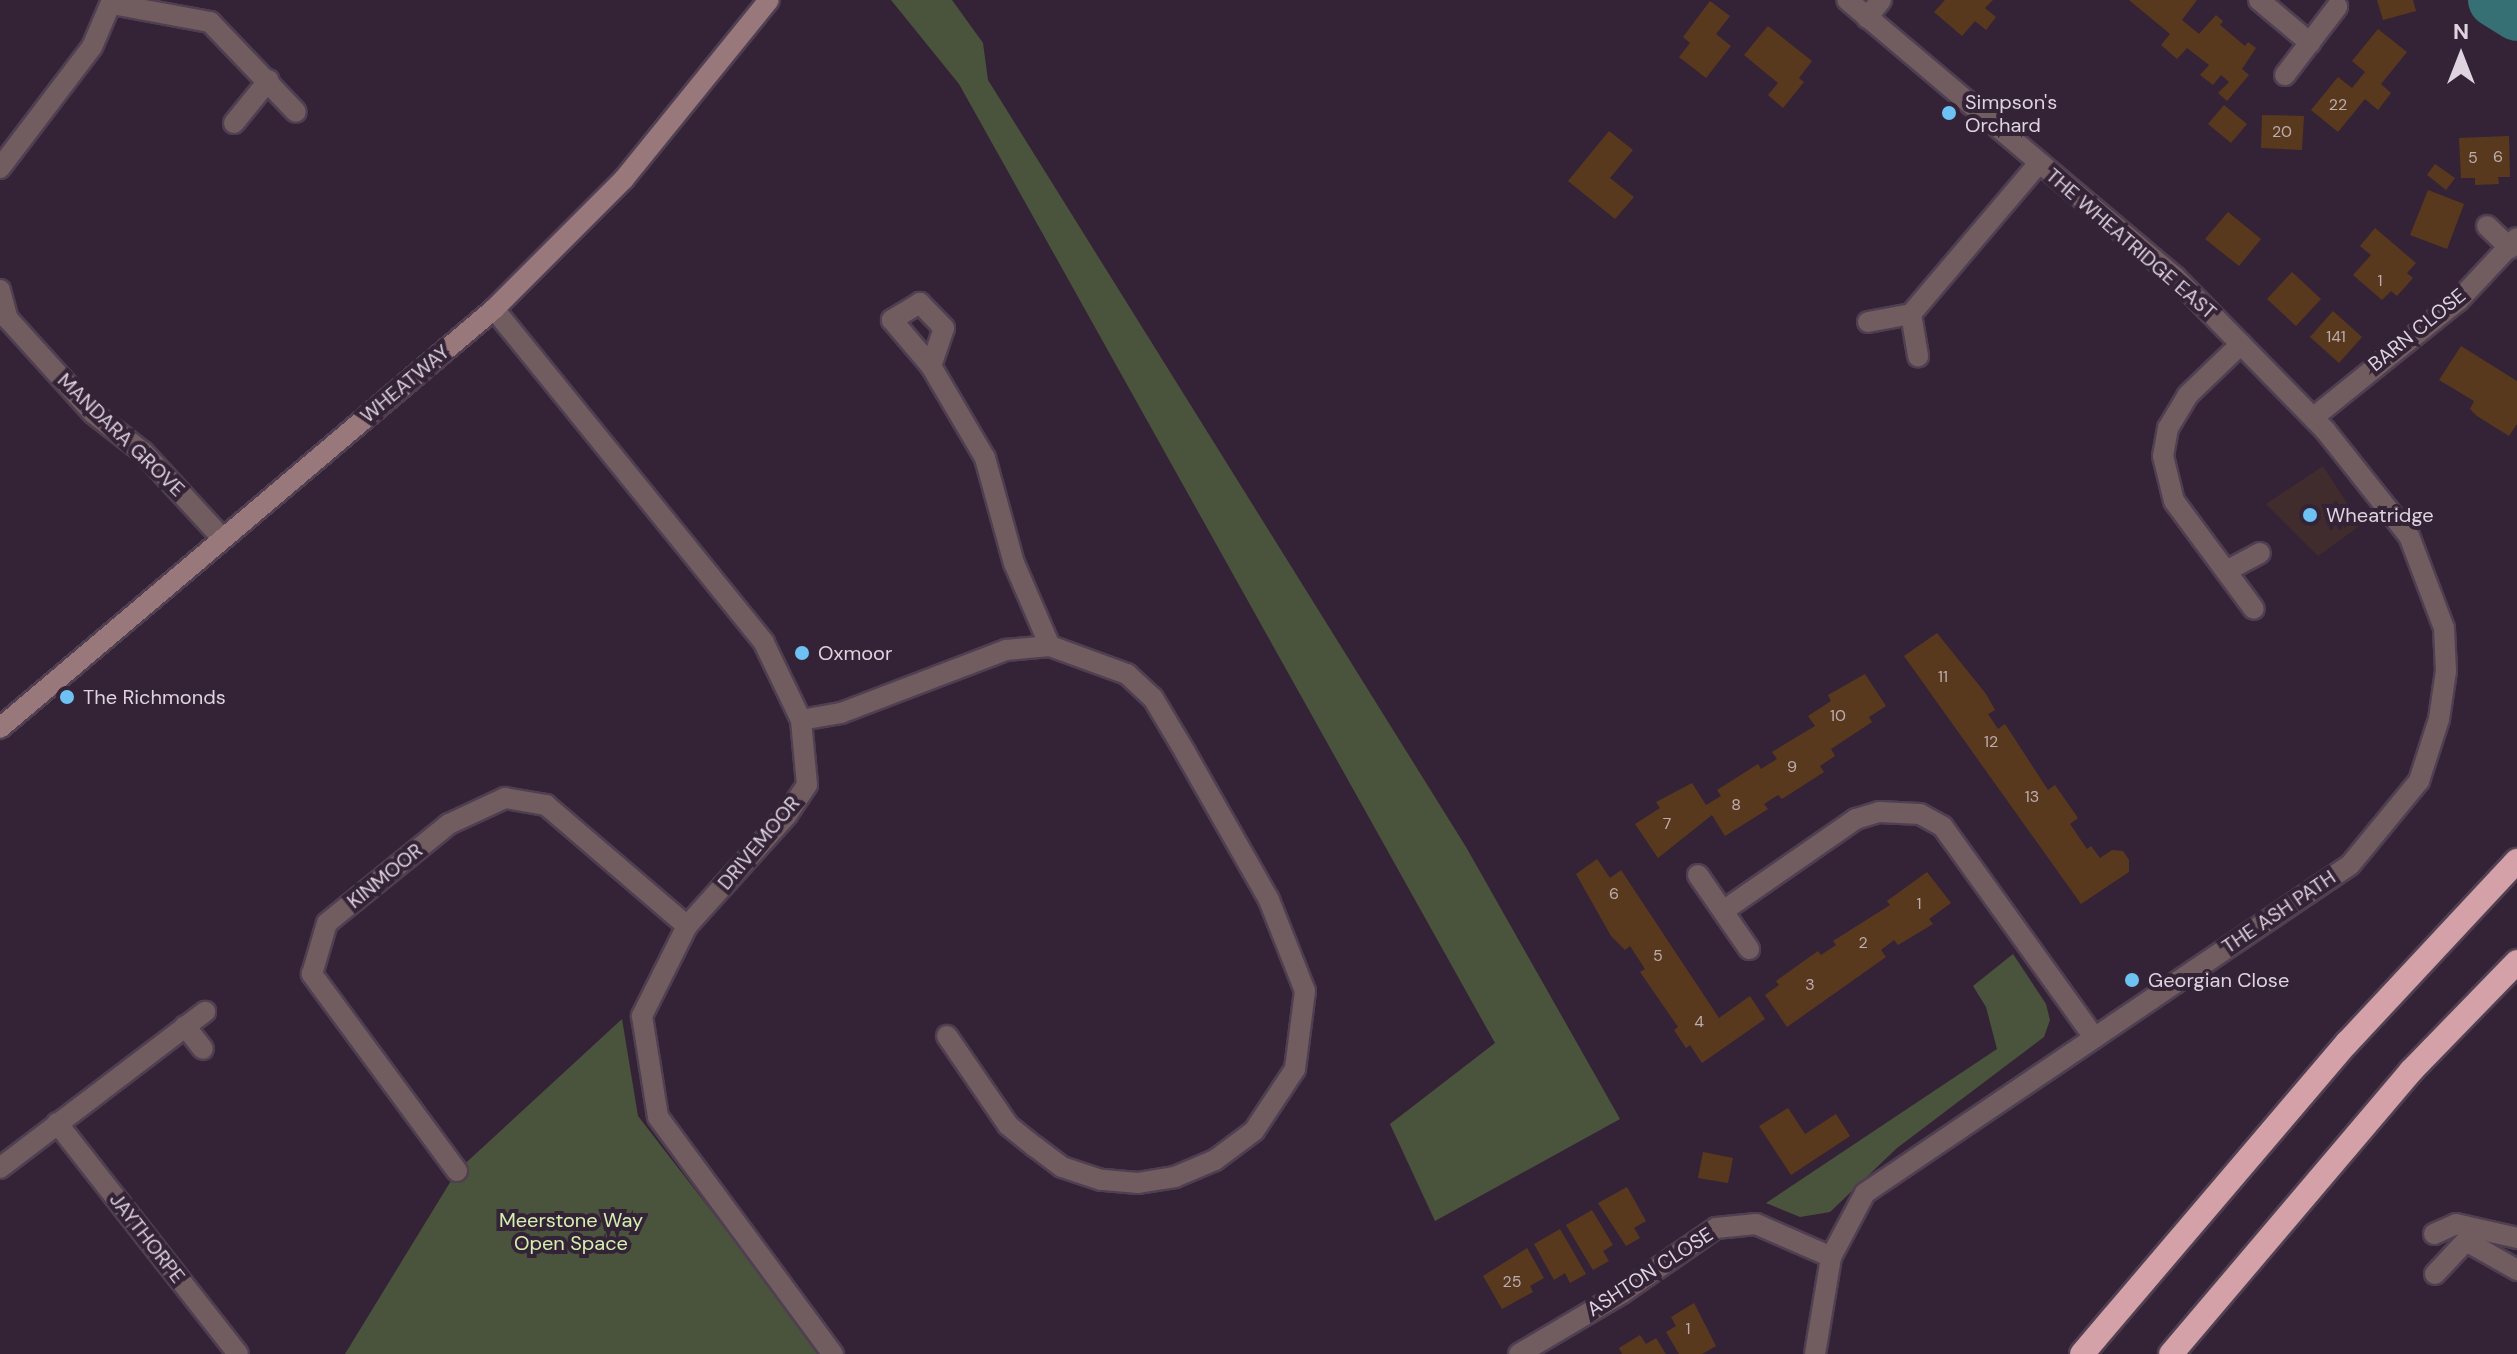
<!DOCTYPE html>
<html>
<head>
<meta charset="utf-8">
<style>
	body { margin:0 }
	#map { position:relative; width:2517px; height:1354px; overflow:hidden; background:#342336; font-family:"DM Sans",sans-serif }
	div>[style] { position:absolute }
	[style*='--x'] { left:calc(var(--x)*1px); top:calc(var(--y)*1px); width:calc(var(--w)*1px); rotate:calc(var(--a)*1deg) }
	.industrial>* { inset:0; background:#402b2d }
	.green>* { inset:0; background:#4a543d }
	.river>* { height:54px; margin:-27px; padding:0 27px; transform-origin:27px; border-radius:27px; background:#367074 }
	.building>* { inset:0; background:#59391e }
	.roads { filter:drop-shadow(2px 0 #4f3f51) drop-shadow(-2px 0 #4f3f51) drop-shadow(0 2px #4f3f51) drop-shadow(0 -2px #4f3f51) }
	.street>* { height:20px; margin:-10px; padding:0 10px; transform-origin:10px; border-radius:10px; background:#715c5f }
	.secondary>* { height:20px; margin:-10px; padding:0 10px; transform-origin:10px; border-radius:10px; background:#99787c }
	.highway>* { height:24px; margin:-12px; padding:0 12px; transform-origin:12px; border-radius:12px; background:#d3a1a7 }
	.dots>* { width:22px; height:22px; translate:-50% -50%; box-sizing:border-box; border:4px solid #342336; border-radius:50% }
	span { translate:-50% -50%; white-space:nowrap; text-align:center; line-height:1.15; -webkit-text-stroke:8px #342336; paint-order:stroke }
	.number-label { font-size:16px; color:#bdacaf }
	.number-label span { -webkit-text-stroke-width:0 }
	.poi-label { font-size:20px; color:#ded3df }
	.left { translate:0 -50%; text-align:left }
	.street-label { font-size:20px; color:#ded3df }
	.park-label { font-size:20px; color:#d3f0af }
	.north { position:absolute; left:2421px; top:16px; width:80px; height:80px; -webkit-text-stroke:6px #342336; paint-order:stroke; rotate:0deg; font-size:22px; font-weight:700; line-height:32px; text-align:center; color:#ded3df }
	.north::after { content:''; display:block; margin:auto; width:28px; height:36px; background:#ded3df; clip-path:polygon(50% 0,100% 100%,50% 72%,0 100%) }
</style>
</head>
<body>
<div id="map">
	<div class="industrial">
		<i style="clip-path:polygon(2323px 466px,2361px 525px,2318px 556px,2266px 504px)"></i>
	</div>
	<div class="green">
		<i style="clip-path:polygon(891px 0,952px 0,983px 43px,988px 80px,1466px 847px,1620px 1119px,1435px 1221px,1390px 1124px,1495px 1043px,959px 84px)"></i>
		<i style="clip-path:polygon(2013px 954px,2046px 1004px,2050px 1020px,2044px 1037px,1897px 1148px,1830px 1212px,1800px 1217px,1766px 1203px,1997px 1049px,1986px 1007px,1973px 986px)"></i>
		<i style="clip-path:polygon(622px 1019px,638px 1116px,822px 1354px,345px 1354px,457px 1171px)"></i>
	</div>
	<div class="river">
		<i style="--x:2495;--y:0;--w:26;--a:32"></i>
	</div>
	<div class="building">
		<i style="clip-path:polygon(1945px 0,1993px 0,1985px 8px,1996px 17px,1986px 30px,1975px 21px,1962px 36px,1934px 12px)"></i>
		<i style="clip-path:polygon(2129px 0,2197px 0,2182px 20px,2199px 34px,2216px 15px,2223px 21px,2220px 25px,2245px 46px,2248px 42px,2256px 48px,2242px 69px,2249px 75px,2227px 101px,2218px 93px,2229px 82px,2221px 75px,2213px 85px,2200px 75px,2209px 65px,2187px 48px,2177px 59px,2161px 45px,2170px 34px)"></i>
		<i style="clip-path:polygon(2377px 0,2413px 0,2416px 11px,2383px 20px)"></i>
		<i style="clip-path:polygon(1710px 1px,1730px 16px,1716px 34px,1731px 46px,1706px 78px,1679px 57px,1690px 43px,1683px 37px)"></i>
		<i style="clip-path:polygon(1768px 26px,1812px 61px,1799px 78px,1804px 82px,1783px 108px,1768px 95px,1778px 83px,1744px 55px)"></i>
		<i style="clip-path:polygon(2378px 29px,2407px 52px,2381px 84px,2391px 93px,2378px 110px,2365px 99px,2338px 132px,2311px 110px,2338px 77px,2352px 88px,2365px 72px,2352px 61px)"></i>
		<i style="clip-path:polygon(2224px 105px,2247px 124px,2231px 143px,2208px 124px)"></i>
		<i style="clip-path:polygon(2262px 115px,2304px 116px,2302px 150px,2261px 148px)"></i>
		<i style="clip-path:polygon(1609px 131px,1633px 150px,1610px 178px,1634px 197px,1615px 219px,1568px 181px)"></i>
		<i style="clip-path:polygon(2509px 136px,2510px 177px,2498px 177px,2499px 184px,2475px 185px,2475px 178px,2461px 178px,2459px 138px)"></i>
		<i style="clip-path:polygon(2435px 164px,2455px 178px,2446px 190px,2427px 175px)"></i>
		<i style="clip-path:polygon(2428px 190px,2464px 204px,2447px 249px,2410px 235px)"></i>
		<i style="clip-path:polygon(2228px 212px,2261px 239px,2239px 266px,2205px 239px)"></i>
		<i style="clip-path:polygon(2375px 228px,2416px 263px,2407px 273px,2413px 278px,2397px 296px,2391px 291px,2382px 300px,2353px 275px,2371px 255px,2360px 246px)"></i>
		<i style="clip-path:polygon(2292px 272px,2321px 299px,2296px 326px,2267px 299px)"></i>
		<i style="clip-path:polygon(2333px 311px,2362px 337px,2339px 363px,2310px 337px)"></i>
		<i style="clip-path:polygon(2461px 346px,2517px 381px,2517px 424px,2509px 436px,2477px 416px,2470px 409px,2474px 401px,2439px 380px)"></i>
		<i style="clip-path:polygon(2314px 504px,2322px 515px,2308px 527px,2299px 516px)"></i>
		<i style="clip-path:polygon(1937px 633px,1986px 694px,1995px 710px,1988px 714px,1998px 729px,2005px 724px,2048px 790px,2055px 785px,2078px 818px,2070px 824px,2087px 849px,2091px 846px,2100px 858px,2112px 850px,2123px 851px,2129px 860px,2129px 872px,2081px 904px,1904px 656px)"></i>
		<i style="clip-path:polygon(1865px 674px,1886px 706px,1869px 717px,1872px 722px,1831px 749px,1835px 756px,1820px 766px,1824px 772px,1782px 799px,1778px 795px,1764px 804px,1768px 809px,1725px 836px,1712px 815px,1658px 858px,1635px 824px,1660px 808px,1656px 802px,1692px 783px,1706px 805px,1721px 796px,1717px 790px,1758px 764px,1761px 769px,1777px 759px,1772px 752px,1815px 726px,1808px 716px,1831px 701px,1828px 695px)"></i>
		<i style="clip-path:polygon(1597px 859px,1610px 878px,1621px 870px,1719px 1018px,1750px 996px,1765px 1019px,1702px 1063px,1690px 1045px,1686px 1048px,1674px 1030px,1678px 1027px,1640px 972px,1645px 969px,1630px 946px,1625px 950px,1611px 936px,1576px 874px)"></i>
		<i style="clip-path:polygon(1927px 872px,1951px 903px,1929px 919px,1933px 924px,1898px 945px,1894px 940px,1881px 950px,1886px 957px,1787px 1027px,1765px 995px,1779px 985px,1776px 981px,1818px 951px,1821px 955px,1836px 945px,1833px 941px,1890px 905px,1887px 901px)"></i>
		<i style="clip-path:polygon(1788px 1108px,1805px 1134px,1836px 1114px,1850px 1136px,1791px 1175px,1759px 1126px)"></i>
		<i style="clip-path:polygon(1703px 1152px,1733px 1158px,1728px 1183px,1698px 1178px)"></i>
		<i style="clip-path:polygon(1627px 1187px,1646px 1221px,1634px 1228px,1640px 1238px,1626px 1246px,1598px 1203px)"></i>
		<i style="clip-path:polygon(1592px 1210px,1613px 1245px,1603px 1251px,1609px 1261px,1593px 1270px,1566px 1225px)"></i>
		<i style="clip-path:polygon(1560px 1229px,1586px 1274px,1570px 1283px,1565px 1273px,1554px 1280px,1534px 1244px)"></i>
		<i style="clip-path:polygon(1527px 1248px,1544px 1278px,1530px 1286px,1533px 1292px,1502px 1309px,1483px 1276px)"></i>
		<i style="clip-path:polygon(1694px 1303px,1716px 1346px,1702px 1354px,1679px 1354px,1666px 1332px,1676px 1326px,1671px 1317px)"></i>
		<i style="clip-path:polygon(1640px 1335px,1646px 1344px,1656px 1338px,1666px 1354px,1622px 1354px,1619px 1348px)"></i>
	</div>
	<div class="roads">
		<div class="street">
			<i style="--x:2259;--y:0;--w:67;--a:40.1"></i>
			<i style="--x:112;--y:4;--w:100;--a:10.4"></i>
			<i style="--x:210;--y:22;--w:124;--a:46.3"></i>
			<i style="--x:1867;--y:18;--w:23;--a:-52"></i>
			<i style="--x:2285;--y:75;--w:86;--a:-52.6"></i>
			<i style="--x:234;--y:123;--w:55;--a:-50.9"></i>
			<i style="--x:0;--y:168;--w:152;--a:-52.8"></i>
			<i style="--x:92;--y:47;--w:51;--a:-66.9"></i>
			<i style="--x:2487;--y:226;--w:32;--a:44"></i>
			<i style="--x:0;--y:290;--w:30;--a:75"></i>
			<i style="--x:8;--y:319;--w:127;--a:47.9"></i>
			<i style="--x:93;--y:413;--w:63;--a:38"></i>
			<i style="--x:143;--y:452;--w:117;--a:47.4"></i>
			<i style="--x:494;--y:309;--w:429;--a:51"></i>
			<i style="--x:764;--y:643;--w:85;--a:64.3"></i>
			<i style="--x:801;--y:720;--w:65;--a:84.7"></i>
			<i style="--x:807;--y:785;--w:36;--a:124"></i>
			<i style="--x:787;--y:815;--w:149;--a:132"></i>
			<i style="--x:687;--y:926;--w:101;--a:116.6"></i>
			<i style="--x:642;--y:1016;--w:102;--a:81"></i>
			<i style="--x:658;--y:1117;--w:295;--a:53.6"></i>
			<i style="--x:1911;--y:314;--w:43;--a:80.5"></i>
			<i style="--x:1868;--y:322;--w:44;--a:-10.5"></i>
			<i style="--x:1911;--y:314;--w:198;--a:-49.7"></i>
			<i style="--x:2241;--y:344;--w:74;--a:136.1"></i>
			<i style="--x:2188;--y:395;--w:39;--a:121"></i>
			<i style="--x:2168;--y:428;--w:28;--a:100"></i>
			<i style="--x:2163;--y:456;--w:46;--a:76.3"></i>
			<i style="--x:2174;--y:501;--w:134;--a:53.5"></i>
			<i style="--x:931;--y:366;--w:40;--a:-71.1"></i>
			<i style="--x:944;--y:328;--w:35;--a:-134"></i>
			<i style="--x:920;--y:303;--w:33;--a:149"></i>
			<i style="--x:892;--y:320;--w:60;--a:49.7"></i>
			<i style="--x:931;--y:366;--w:107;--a:59.6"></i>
			<i style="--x:985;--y:458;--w:109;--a:74.6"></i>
			<i style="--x:1014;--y:563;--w:90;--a:66.6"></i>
			<i style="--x:2314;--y:417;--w:185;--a:-38.9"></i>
			<i style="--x:2458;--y:301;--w:86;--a:-46.9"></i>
			<i style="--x:2228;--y:570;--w:36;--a:-28"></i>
			<i style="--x:801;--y:720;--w:41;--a:-9.9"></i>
			<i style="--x:841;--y:713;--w:177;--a:-20.9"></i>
			<i style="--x:1006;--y:650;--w:44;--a:-5.2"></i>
			<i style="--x:1050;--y:646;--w:82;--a:20"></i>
			<i style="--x:1127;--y:674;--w:35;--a:43"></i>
			<i style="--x:1153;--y:698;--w:63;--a:59.3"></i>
			<i style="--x:1185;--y:752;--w:170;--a:60.4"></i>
			<i style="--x:1269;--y:900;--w:98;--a:68.4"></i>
			<i style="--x:1305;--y:991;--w:79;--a:97.3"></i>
			<i style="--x:1295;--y:1069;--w:74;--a:123.5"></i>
			<i style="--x:1254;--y:1131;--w:49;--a:143.4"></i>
			<i style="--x:1215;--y:1160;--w:43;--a:157"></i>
			<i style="--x:1175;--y:1177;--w:37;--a:171"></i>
			<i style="--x:1138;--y:1183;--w:37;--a:-175"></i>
			<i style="--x:1101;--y:1180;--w:41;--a:-161.6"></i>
			<i style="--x:1062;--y:1167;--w:34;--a:-143"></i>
			<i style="--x:1035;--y:1147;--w:35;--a:-141"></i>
			<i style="--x:1008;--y:1125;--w:108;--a:-124.4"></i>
			<i style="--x:1698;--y:875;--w:90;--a:55.4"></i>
			<i style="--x:1723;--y:911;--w:162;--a:-34.7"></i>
			<i style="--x:1856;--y:819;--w:24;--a:-17"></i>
			<i style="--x:1879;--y:812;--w:41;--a:2.8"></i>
			<i style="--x:1920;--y:814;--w:26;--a:29"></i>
			<i style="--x:1943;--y:827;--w:257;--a:54.3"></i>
			<i style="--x:185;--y:1026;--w:29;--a:52"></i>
			<i style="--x:57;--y:1123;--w:293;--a:51.9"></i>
			<i style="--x:0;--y:1168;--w:258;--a:-37.3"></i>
			<i style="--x:457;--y:1171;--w:245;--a:-126.4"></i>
			<i style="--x:312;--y:974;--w:53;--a:-73.6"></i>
			<i style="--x:327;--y:923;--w:157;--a:-39.1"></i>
			<i style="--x:449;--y:824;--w:62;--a:-24.9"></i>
			<i style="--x:505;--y:798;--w:42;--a:9.7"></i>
			<i style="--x:546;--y:805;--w:186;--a:40.6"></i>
			<i style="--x:2434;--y:1234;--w:24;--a:-24"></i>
			<i style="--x:2456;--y:1224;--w:63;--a:12.9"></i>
			<i style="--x:2435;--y:1274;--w:45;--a:-46.8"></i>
			<i style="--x:2466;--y:1241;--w:59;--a:29.6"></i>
			<i style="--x:1519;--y:1354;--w:120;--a:-30.6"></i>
			<i style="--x:1622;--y:1293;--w:114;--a:-34.7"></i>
			<i style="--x:1716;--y:1228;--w:40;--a:-5.7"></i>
			<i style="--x:1756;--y:1224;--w:82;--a:23.7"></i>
			<i style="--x:1815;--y:1354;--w:98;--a:-80.6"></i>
			<i style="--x:1831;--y:1257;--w:72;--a:-62"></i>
			<i style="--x:1865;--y:1193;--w:585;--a:-34.07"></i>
			<i style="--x:2350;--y:865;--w:109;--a:-50.6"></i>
			<i style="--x:2419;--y:781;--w:65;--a:-72.1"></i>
			<i style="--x:2439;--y:719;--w:49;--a:-81.7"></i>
			<i style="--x:2446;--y:671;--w:43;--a:-92.7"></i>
			<i style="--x:2444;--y:628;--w:98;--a:-110.8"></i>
			<i style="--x:2409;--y:536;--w:135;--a:-128.4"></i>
			<i style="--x:2325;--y:430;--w:214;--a:-134.4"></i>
			<i style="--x:2175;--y:277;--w:429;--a:-139.8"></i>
		</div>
		<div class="secondary">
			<i style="--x:0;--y:728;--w:648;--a:-40.3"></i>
			<i style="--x:494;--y:309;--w:184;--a:-45"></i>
			<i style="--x:624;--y:179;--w:230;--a:-51"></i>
		</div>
		<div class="highway">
			<i style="--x:2082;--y:1354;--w:409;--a:-49.6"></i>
			<i style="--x:2347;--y:1043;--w:249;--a:-47"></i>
			<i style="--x:2171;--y:1354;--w:371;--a:-49.7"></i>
			<i style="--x:2411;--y:1071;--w:152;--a:-45.8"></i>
		</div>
	</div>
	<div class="dots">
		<i style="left:1949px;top:113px;background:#6dc2f3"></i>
		<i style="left:2310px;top:515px;background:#6dc2f3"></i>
		<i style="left:802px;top:653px;background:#6dc2f3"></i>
		<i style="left:67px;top:697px;background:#6dc2f3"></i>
		<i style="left:2132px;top:980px;background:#6dc2f3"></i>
	</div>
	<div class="number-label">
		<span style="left:2338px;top:105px">22</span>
		<span style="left:2282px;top:132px">20</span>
		<span style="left:2498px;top:157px">6</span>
		<span style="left:2473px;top:158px">5</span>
		<span style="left:2380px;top:281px">1</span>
		<span style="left:2336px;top:337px">141</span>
		<span style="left:1943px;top:677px">11</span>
		<span style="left:1838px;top:716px">10</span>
		<span style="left:1991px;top:742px">12</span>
		<span style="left:1792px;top:767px">9</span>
		<span style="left:2032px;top:797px">13</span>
		<span style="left:1736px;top:805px">8</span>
		<span style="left:1667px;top:824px">7</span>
		<span style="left:1614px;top:894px">6</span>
		<span style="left:1919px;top:904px">1</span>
		<span style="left:1863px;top:943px">2</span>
		<span style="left:1658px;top:956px">5</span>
		<span style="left:1810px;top:985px">3</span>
		<span style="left:1699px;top:1022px">4</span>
		<span style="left:1512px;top:1282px">25</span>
		<span style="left:1688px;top:1329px">1</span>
	</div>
	<div class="poi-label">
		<span class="left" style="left:1965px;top:114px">Simpson's<br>Orchard</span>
		<span class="left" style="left:2326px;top:515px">Wheatridge</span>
		<span class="left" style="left:818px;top:653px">Oxmoor</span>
		<span class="left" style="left:83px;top:697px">The Richmonds</span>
		<span class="left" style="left:2148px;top:980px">Georgian Close</span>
	</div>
	<div class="street-label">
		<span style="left:2131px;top:244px;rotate:41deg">THE WHEATRIDGE EAST</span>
		<span style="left:2417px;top:330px;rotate:-39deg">BARN CLOSE</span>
		<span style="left:405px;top:384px;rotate:-40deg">WHEATWAY</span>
		<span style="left:121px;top:435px;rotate:44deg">MANDARA GROVE</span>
		<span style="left:759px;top:843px;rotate:-50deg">DRIVEMOOR</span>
		<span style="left:385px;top:876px;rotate:-39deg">KINMOOR</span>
		<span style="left:2279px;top:912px;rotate:-34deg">THE ASH PATH</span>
		<span style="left:147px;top:1238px;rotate:52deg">JAYTHORPE</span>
		<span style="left:1650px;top:1272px;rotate:-33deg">ASHTON CLOSE</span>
	</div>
	<div class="park-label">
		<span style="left:571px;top:1232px">Meerstone Way<br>Open Space</span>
	</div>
	<div class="north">N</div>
</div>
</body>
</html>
